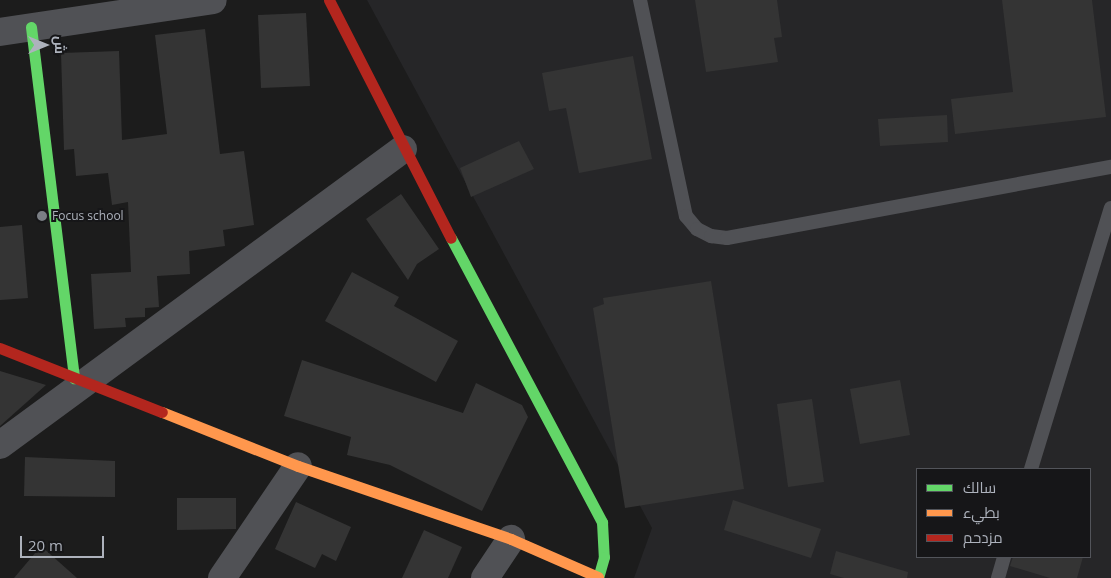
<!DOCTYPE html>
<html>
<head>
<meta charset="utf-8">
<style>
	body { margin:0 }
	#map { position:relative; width:1111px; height:578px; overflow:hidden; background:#1c1c1c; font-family:"Open Sans",Cairo,sans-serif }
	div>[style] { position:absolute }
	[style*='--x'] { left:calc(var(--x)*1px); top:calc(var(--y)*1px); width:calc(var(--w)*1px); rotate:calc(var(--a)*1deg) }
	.built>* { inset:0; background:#262628 }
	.building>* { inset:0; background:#343434 }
	.lane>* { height:14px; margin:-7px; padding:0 7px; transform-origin:7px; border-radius:7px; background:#505155 }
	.street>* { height:28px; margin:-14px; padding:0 14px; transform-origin:14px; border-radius:14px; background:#505155 }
	.fast>* { height:11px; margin:-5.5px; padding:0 5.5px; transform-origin:5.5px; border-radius:5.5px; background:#63d668 }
	.slow>* { height:11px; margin:-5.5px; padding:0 5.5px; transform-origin:5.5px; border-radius:5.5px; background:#ff974d }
	.jam>* { height:11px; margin:-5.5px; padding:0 5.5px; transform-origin:5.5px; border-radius:5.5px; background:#b3261e }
	.dots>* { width:14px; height:14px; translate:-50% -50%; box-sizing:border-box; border:2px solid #161618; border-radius:50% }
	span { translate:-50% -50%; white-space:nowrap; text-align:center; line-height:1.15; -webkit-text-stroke:4px #161618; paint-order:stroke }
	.poi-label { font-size:12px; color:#adb2bc }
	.left { translate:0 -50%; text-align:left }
	.legend { position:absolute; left:916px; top:468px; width:175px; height:90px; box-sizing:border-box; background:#161618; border:1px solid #52545a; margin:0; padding:6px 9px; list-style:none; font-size:15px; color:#adb2bc }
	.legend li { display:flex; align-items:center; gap:10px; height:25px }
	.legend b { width:25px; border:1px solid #52545a }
	.north { position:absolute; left:20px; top:20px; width:50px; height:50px; -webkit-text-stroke:4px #161618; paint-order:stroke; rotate:90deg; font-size:14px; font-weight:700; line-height:20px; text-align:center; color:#adb2bc }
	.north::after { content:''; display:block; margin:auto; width:18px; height:22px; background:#adb2bc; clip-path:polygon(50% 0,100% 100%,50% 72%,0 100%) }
	.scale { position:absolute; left:20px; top:536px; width:84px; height:22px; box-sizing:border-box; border:2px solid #adb2bc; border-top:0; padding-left:6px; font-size:15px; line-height:18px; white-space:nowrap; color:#adb2bc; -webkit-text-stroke:4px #161618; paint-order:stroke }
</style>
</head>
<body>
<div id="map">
	<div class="built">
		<i style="clip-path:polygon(evenodd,367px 0,1111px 0,1111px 578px,634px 578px,652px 528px,367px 0,917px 469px,1090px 469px,1090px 557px,917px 557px,917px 469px)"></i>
	</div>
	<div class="building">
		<i style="clip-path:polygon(695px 0,777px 0,782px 37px,774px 38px,778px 62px,706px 72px)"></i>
		<i style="clip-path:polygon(1002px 0,1092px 0,1106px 117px,955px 134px,951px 99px,1013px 92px)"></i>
		<i style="clip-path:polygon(306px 13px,310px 86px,261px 88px,258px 15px)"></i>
		<i style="clip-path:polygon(205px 29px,220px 154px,244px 151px,254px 225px,223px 230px,225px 246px,189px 251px,190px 274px,157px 276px,159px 307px,145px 308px,145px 317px,125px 318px,126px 327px,94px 329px,91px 274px,131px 272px,128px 202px,112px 205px,108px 173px,76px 176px,74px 149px,64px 150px,61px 53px,119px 51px,122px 140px,167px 134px,155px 35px)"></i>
		<i style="clip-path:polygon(633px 56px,652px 159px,579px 173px,566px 108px,549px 111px,542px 73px)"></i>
		<i style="clip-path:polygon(947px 115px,948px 142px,880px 146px,878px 119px)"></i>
		<i style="clip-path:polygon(519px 141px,534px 169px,471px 197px,460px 168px)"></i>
		<i style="clip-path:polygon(401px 194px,439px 249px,417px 264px,408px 280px,366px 219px)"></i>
		<i style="clip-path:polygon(22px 225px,28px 298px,0 300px,0 227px)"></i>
		<i style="clip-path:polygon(352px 272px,399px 297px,394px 306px,458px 341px,436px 382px,325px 321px)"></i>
		<i style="clip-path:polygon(711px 281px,744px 489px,625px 508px,593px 308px,604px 304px,603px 298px)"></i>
		<i style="clip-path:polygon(302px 360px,463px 413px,476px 383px,522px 405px,528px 417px,482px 511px,390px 465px,347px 455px,351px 437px,284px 416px)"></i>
		<i style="clip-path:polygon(0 371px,46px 385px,0 426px)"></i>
		<i style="clip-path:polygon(900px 380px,910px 435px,860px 444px,850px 389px)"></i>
		<i style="clip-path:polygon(812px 399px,824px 482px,788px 487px,777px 404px)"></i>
		<i style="clip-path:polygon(25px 457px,115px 461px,115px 497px,24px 496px)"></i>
		<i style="clip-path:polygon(177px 498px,236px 498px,236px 529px,177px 530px)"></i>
		<i style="clip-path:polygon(733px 500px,821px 529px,811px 558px,724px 530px)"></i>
		<i style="clip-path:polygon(296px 502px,351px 527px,336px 561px,322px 554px,315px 568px,275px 549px)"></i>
		<i style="clip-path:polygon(424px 530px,462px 547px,448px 578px,402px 578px)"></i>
		<i style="clip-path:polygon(41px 546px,77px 578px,14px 578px)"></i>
		<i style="clip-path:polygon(836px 551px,908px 572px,907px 578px,844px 578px,830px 574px)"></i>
		<i style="clip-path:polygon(1013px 557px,1083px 557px,1077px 578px,1050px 578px,1010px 566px)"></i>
	</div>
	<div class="lane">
		<i style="--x:640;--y:0;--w:221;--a:78"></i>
		<i style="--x:686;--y:216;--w:17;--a:50"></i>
		<i style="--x:697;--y:229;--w:16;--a:27"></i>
		<i style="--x:711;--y:236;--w:16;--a:7"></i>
		<i style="--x:727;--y:238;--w:391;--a:-10.5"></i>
		<i style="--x:1031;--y:469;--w:273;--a:-73"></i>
		<i style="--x:998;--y:578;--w:22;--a:-74"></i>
	</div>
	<div class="street">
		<i style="--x:0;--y:32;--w:215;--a:-8.5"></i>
		<i style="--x:0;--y:445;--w:500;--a:-36.3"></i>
		<i style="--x:222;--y:578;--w:135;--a:-55.8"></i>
		<i style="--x:485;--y:578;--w:47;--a:-56.3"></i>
	</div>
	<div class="fast">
		<i style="--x:31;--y:27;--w:354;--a:83"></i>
		<i style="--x:451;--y:238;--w:322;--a:62"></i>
		<i style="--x:602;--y:522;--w:35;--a:87"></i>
		<i style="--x:604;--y:557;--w:22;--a:106"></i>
	</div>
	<div class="slow">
		<i style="--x:162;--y:412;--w:146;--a:21.7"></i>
		<i style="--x:298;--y:466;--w:225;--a:18.9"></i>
		<i style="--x:511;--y:539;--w:95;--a:23.6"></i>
	</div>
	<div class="jam">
		<i style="--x:329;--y:0;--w:267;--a:62.9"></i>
		<i style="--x:0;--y:348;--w:174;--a:21.6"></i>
	</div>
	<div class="dots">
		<i style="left:42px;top:216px;background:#7a7e84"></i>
	</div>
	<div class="poi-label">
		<span class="left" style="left:52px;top:216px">Focus school</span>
	</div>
	<ul class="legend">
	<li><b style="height:6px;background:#63d668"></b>سالك</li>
	<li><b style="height:6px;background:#ff974d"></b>بطيء</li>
	<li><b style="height:6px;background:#b3261e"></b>مزدحم</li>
	</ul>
	<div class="north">ش</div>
	<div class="scale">20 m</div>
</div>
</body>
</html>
